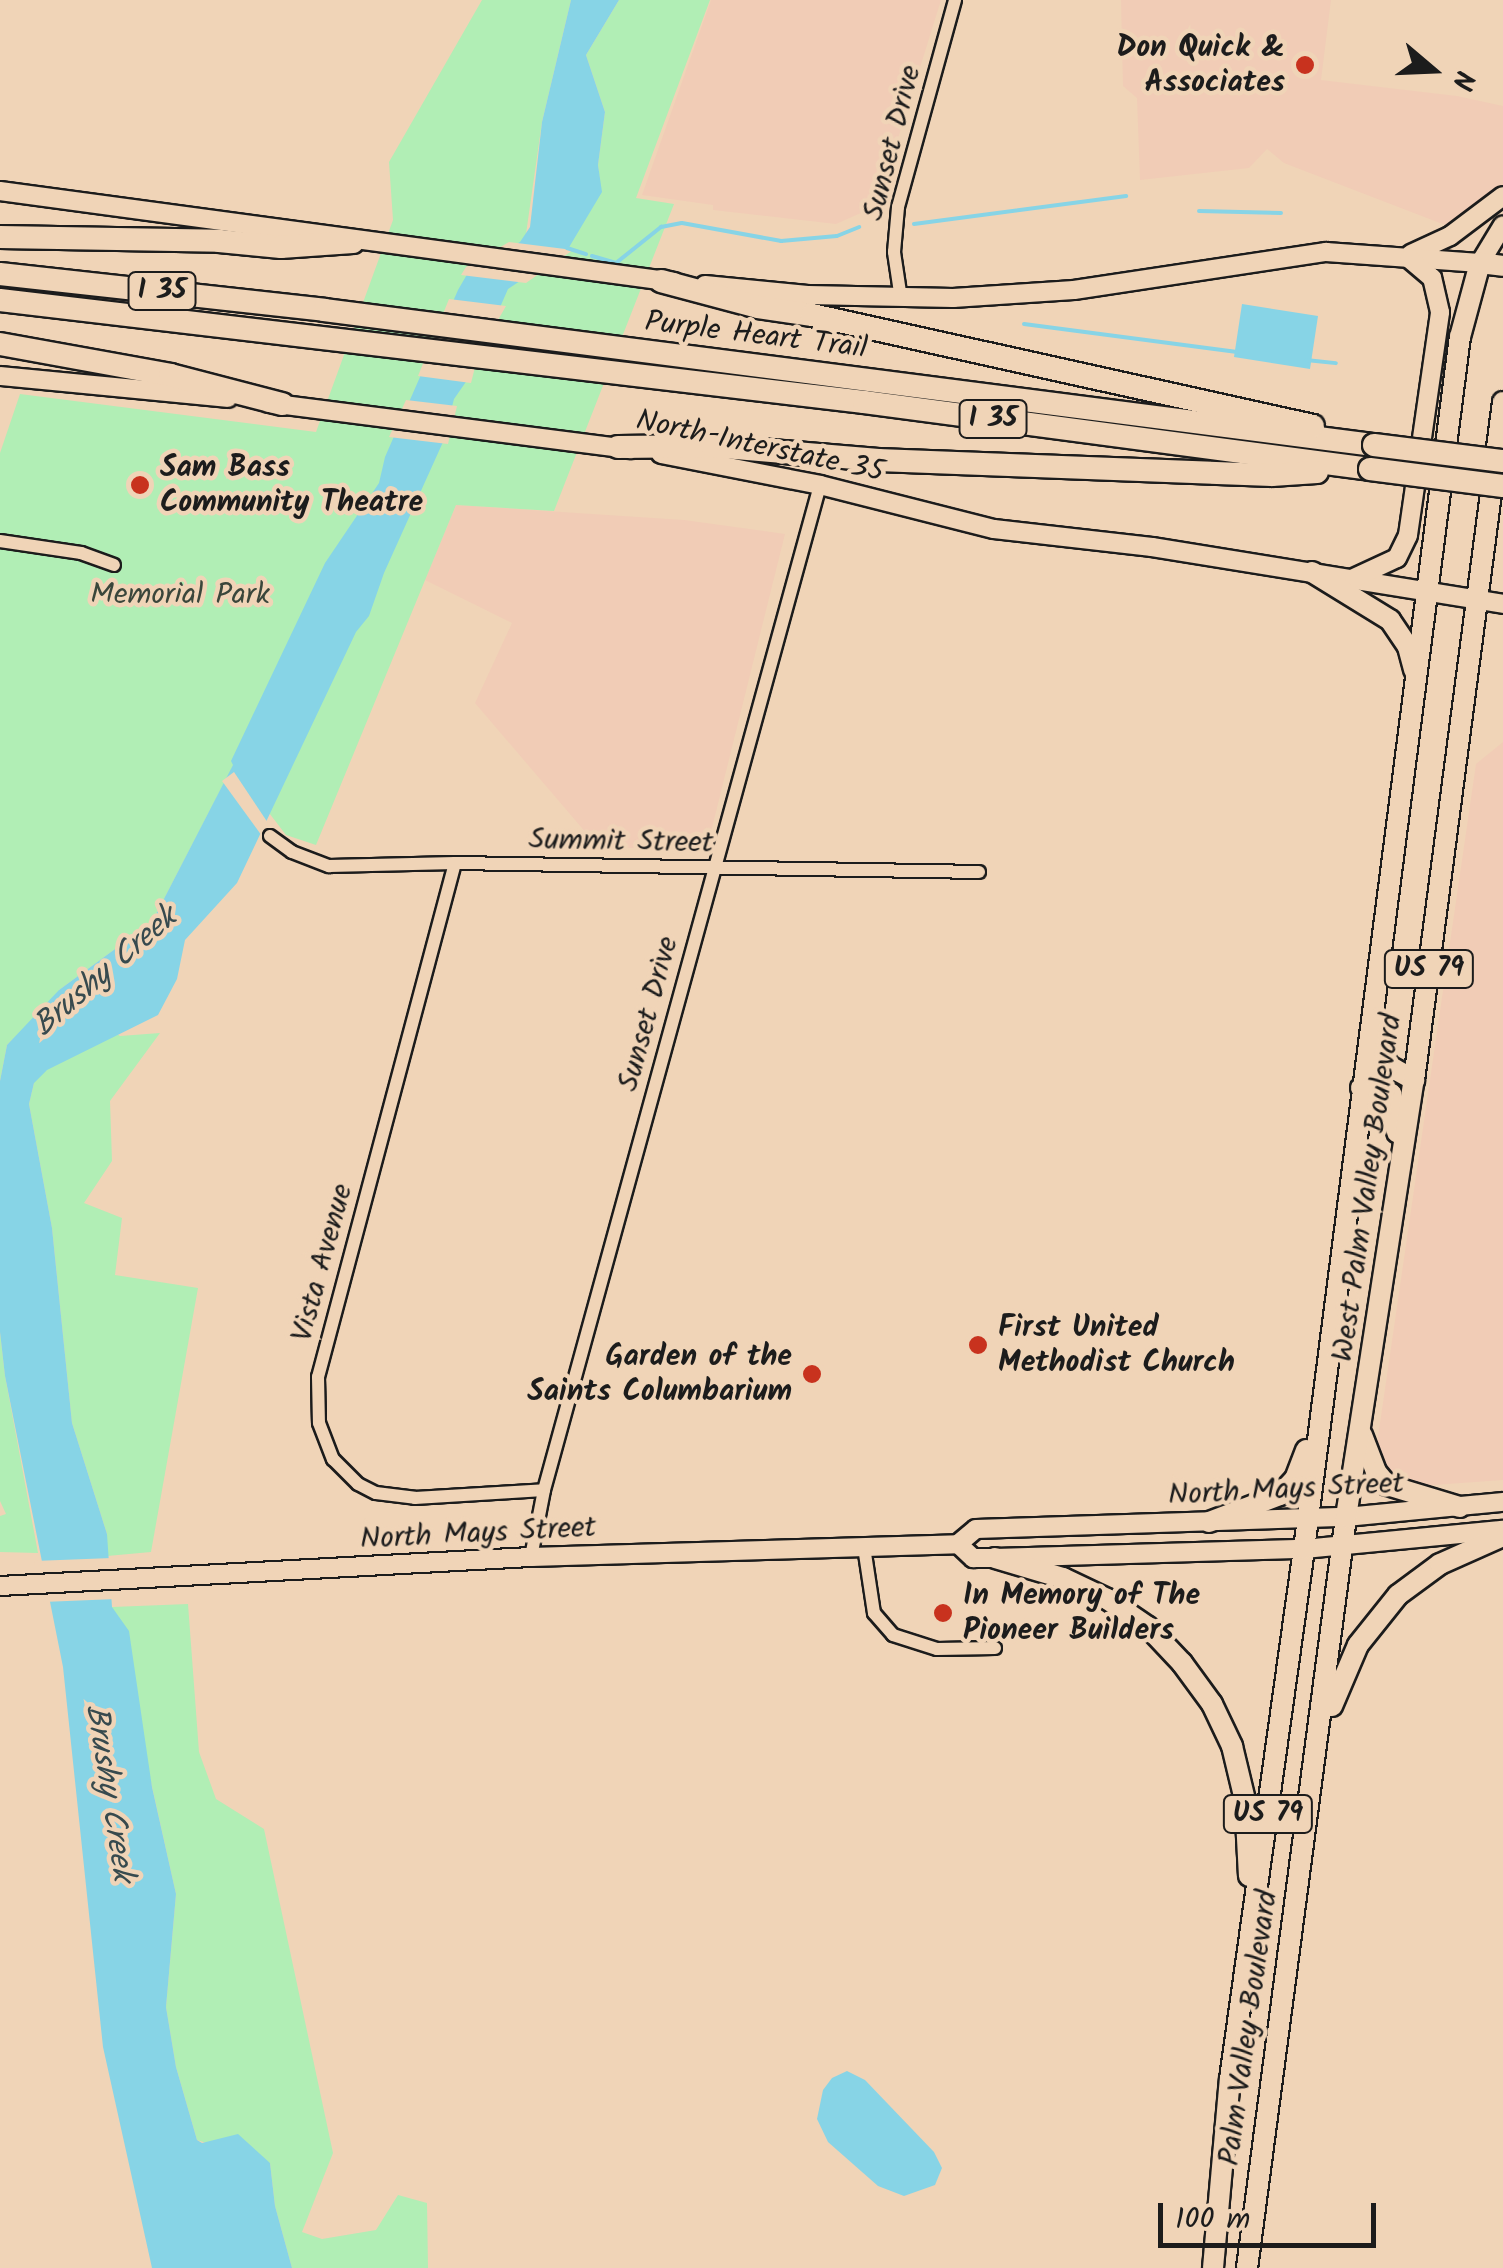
<!DOCTYPE html>
<html>
<head>
<meta charset="utf-8">
<style>
	body { margin:0 }
	#map { position:relative; width:1503px; height:2268px; overflow:hidden; background:#f0d4b7; font-family:Kalam,sans-serif }
	div>[style] { position:absolute }
	[style*='--x'] { left:calc(var(--x)*1px); top:calc(var(--y)*1px); width:calc(var(--w)*1px); rotate:calc(var(--a)*1deg) }
	.built>* { inset:0; background:#f1ccb6 }
	.green>* { inset:0; background:#b1eeb5 }
	.water>* { inset:0; background:#87d4e6 }
	.pier>* { inset:0; background:#f0d4b7 }
	.stream>* { height:4px; margin:-2px; padding:0 2px; transform-origin:2px; border-radius:2px; background:#87d4e6 }
	.roads { filter:drop-shadow(2px 0 #1c1c1c) drop-shadow(-2px 0 #1c1c1c) drop-shadow(0 2px #1c1c1c) drop-shadow(0 -2px #1c1c1c) }
	.minor>* { height:12px; margin:-6px; padding:0 6px; transform-origin:6px; border-radius:6px; background:#f0d4b7 }
	.secondary>* { height:18px; margin:-9px; padding:0 9px; transform-origin:9px; border-radius:9px; background:#f0d4b7 }
	.trunk>* { height:20px; margin:-10px; padding:0 10px; transform-origin:10px; border-radius:10px; background:#f0d4b7 }
	.motorway>* { height:22px; margin:-11px; padding:0 11px; transform-origin:11px; border-radius:11px; background:#f0d4b7 }
	.bridges { filter:drop-shadow(2px 0 #1c1c1c) drop-shadow(-2px 0 #1c1c1c) drop-shadow(0 2px #1c1c1c) drop-shadow(0 -2px #1c1c1c) }
	.motorway-bridge>* { height:22px; margin:-11px; padding:0 11px; transform-origin:11px; border-radius:11px; background:#f0d4b7 }
	.dots>* { width:28px; height:28px; translate:-50% -50%; box-sizing:border-box; border:5px solid #f0d4b7; border-radius:50% }
	span { translate:-50% -50%; white-space:nowrap; text-align:center; line-height:1.15; -webkit-text-stroke:9px #f0d4b7; paint-order:stroke }
	.shield-label span { padding:2px 8px; background:#f0d4b7; border:2px solid; border-radius:8px; -webkit-text-stroke-width:0 }
	.shield-label { font-size:28px; color:#1c1c1c; font-weight:700 }
	.poi-label { font-size:30px; color:#1c1c1c; font-weight:700 }
	.right { translate:-100% -50%; text-align:right }
	.left { translate:0 -50%; text-align:left }
	.street-label { font-size:30px; color:#1c1c1c }
	.park-label { font-size:30px; color:#3a463b }
	.water-label { font-size:32px; color:#374a4e; font-style:italic }
	.north { position:absolute; left:1383px; top:20px; width:100px; height:100px; -webkit-text-stroke:8px #f0d4b7; paint-order:stroke; rotate:109deg; font-size:28px; font-weight:700; line-height:40px; text-align:center; color:#1c1c1c }
	.north::after { content:''; display:block; margin:auto; width:35px; height:45px; background:#1c1c1c; clip-path:polygon(50% 0,100% 100%,50% 72%,0 100%) }
	.scale { position:absolute; left:1158px; top:2203px; width:218px; height:45px; box-sizing:border-box; border:5px solid #1c1c1c; border-top:0; padding-left:12px; font-size:30px; line-height:35px; white-space:nowrap; color:#1c1c1c; -webkit-text-stroke:8px #f0d4b7; paint-order:stroke }
</style>
</head>
<body>
<div id="map">
	<div class="built">
		<i style="clip-path:polygon(711px 0,941px 0,882px 190px,872px 208px,836px 224px,713px 210px,713px 205px,642px 195px)"></i>
		<i style="clip-path:polygon(1121px 0,1331px 0,1321px 80px,1457px 96px,1503px 106px,1503px 184px,1453px 228px,1284px 163px,1267px 149px,1249px 168px,1140px 180px,1137px 98px,1123px 86px)"></i>
		<i style="clip-path:polygon(456px 505px,684px 520px,785px 534px,707px 848px,599px 848px,475px 703px,512px 623px,425px 580px)"></i>
		<i style="clip-path:polygon(1503px 742px,1503px 1480px,1420px 1486px,1394px 1481px,1378px 1463px,1378px 1437px,1476px 764px)"></i>
	</div>
	<div class="green">
		<i style="clip-path:polygon(482px 0,571px 0,542px 122px,526px 234px,601px 192px,598px 165px,605px 112px,586px 55px,619px 0,710px 0,636px 198px,674px 204px,554px 511px,456px 505px,316px 845px,286px 835px,233px 766px,152px 922px,59px 990px,120px 1036px,160px 1033px,110px 1101px,112px 1161px,84px 1203px,122px 1218px,115px 1275px,198px 1288px,151px 1552px,107px 1556px,107px 1534px,72px 1423px,52px 1228px,29px 1104px,34px 1083px,28px 1024px,7px 1045px,0 1081px,0 453px,20px 394px,316px 432px,393px 220px,389px 162px)"></i>
		<i style="clip-path:polygon(0 1332px,5px 1376px,38px 1553px,0 1552px,0 1516px,6px 1514px,0 1501px)"></i>
		<i style="clip-path:polygon(188px 1604px,199px 1752px,216px 1799px,264px 1829px,333px 2153px,302px 2232px,322px 2239px,376px 2230px,398px 2195px,427px 2203px,428px 2268px,292px 2268px,275px 2206px,270px 2163px,197px 2140px,176px 2067px,166px 2007px,176px 1894px,112px 1607px)"></i>
	</div>
	<div class="water">
		<i style="clip-path:polygon(571px 0,619px 0,586px 55px,605px 112px,598px 165px,602px 192px,568px 249px,508px 289px,470px 376px,454px 399px,443px 442px,384px 573px,369px 616px,356px 632px,237px 883px,185px 940px,177px 979px,158px 1015px,47px 1070px,34px 1083px,29px 1104px,52px 1228px,72px 1423px,107px 1534px,112px 1607px,129px 1631px,152px 1787px,176px 1894px,166px 2007px,176px 2067px,197px 2140px,202px 2143px,238px 2134px,270px 2163px,275px 2206px,292px 2268px,152px 2268px,103px 2047px,63px 1667px,5px 1376px,0 1332px,0 1081px,7px 1045px,59px 990px,152px 922px,233px 765px,231px 761px,325px 563px,379px 483px,385px 457px,458px 290px,469px 271px,520px 242px,530px 227px,542px 122px)"></i>
		<i style="clip-path:polygon(1242px 304px,1318px 316px,1310px 369px,1234px 357px)"></i>
		<i style="clip-path:polygon(847px 2071px,865px 2080px,934px 2152px,942px 2168px,935px 2185px,904px 2196px,878px 2186px,828px 2142px,817px 2119px,823px 2090px,832px 2078px)"></i>
	</div>
	<div class="pier">
		<i style="clip-path:polygon(509px 242px,573px 250px,526px 283px,461px 275px,466px 267px)"></i>
		<i style="clip-path:polygon(449px 299px,506px 306px,478px 355px,471px 383px,418px 376px)"></i>
		<i style="clip-path:polygon(406px 400px,457px 406px,448px 444px,389px 437px)"></i>
		<i style="clip-path:polygon(234px 772px,268px 823px,262px 836px,222px 781px)"></i>
		<i style="clip-path:polygon(112px 1558px,116px 1599px,43px 1602px,34px 1561px)"></i>
	</div>
	<div class="stream">
		<i style="--x:1199;--y:211;--w:82;--a:1.4"></i>
		<i style="--x:914;--y:224;--w:214;--a:-7.5"></i>
		<i style="--x:567;--y:248;--w:20;--a:18"></i>
		<i style="--x:592;--y:256;--w:25;--a:16"></i>
		<i style="--x:616;--y:263;--w:58;--a:-38.7"></i>
		<i style="--x:661;--y:227;--w:21;--a:-11"></i>
		<i style="--x:682;--y:223;--w:101;--a:10.3"></i>
		<i style="--x:781;--y:241;--w:56;--a:-5.1"></i>
		<i style="--x:837;--y:236;--w:24;--a:-22"></i>
		<i style="--x:1024;--y:324;--w:215;--a:7.5"></i>
		<i style="--x:1306;--y:360;--w:30;--a:6"></i>
	</div>
	<div class="roads">
		<div class="minor">
			<i style="--x:901;--y:299;--w:48;--a:-98.5"></i>
			<i style="--x:894;--y:252;--w:45;--a:-84.9"></i>
			<i style="--x:898;--y:207;--w:215;--a:-74.6"></i>
			<i style="--x:0;--y:541;--w:82;--a:8.4"></i>
			<i style="--x:81;--y:553;--w:35;--a:20"></i>
			<i style="--x:270;--y:836;--w:27;--a:36"></i>
			<i style="--x:292;--y:852;--w:40;--a:21"></i>
			<i style="--x:329;--y:866;--w:126;--a:-1.4"></i>
			<i style="--x:455;--y:863;--w:524;--a:0.98"></i>
			<i style="--x:455;--y:863;--w:532;--a:104.92"></i>
			<i style="--x:318;--y:1377;--w:46;--a:88.8"></i>
			<i style="--x:319;--y:1423;--w:39;--a:69"></i>
			<i style="--x:333;--y:1459;--w:35;--a:45"></i>
			<i style="--x:358;--y:1484;--w:20;--a:27"></i>
			<i style="--x:376;--y:1493;--w:39;--a:7"></i>
			<i style="--x:415;--y:1498;--w:129;--a:-3.5"></i>
			<i style="--x:864;--y:1547;--w:67;--a:81.4"></i>
			<i style="--x:874;--y:1613;--w:29;--a:49"></i>
			<i style="--x:893;--y:1635;--w:46;--a:17.7"></i>
			<i style="--x:937;--y:1649;--w:58;--a:-1"></i>
			<i style="--x:531;--y:1557;--w:68;--a:-79"></i>
			<i style="--x:544;--y:1490;--w:1042;--a:-74.64"></i>
		</div>
		<div class="secondary">
			<i style="--x:0;--y:191;--w:680;--a:7.69"></i>
			<i style="--x:1411;--y:254;--w:43;--a:-24.8"></i>
			<i style="--x:1450;--y:236;--w:66;--a:-37"></i>
			<i style="--x:705;--y:285;--w:103;--a:5.5"></i>
			<i style="--x:808;--y:295;--w:145;--a:1.2"></i>
			<i style="--x:953;--y:298;--w:121;--a:-3.8"></i>
			<i style="--x:1074;--y:290;--w:255;--a:-8.6"></i>
			<i style="--x:1326;--y:252;--w:154;--a:4.1"></i>
			<i style="--x:1480;--y:263;--w:44;--a:-58.8"></i>
			<i style="--x:0;--y:376;--w:229;--a:5.5"></i>
			<i style="--x:269;--y:403;--w:364;--a:7.3"></i>
			<i style="--x:661;--y:454;--w:162;--a:11"></i>
			<i style="--x:820;--y:485;--w:179;--a:14.2"></i>
			<i style="--x:994;--y:529;--w:159;--a:6.5"></i>
			<i style="--x:1152;--y:547;--w:356;--a:9.2"></i>
			<i style="--x:1354;--y:578;--w:47;--a:-24.9"></i>
			<i style="--x:1397;--y:558;--w:25;--a:-64"></i>
			<i style="--x:1408;--y:535;--w:225;--a:-81.8"></i>
			<i style="--x:1440;--y:312;--w:35;--a:-103"></i>
			<i style="--x:1432;--y:278;--w:30;--a:-140"></i>
			<i style="--x:958;--y:1544;--w:21;--a:43"></i>
			<i style="--x:973;--y:1558;--w:22;--a:0"></i>
			<i style="--x:995;--y:1558;--w:309;--a:-1.7"></i>
			<i style="--x:1304;--y:1549;--w:200;--a:-5.5"></i>
			<i style="--x:0;--y:1586;--w:532;--a:-3.13"></i>
			<i style="--x:531;--y:1557;--w:427;--a:-1.7"></i>
			<i style="--x:958;--y:1544;--w:23;--a:-40"></i>
			<i style="--x:976;--y:1529;--w:370;--a:-1.9"></i>
			<i style="--x:1346;--y:1517;--w:158;--a:-5.5"></i>
		</div>
		<div class="trunk">
			<i style="--x:1312;--y:572;--w:92;--a:31.6"></i>
			<i style="--x:1390;--y:620;--w:32;--a:56"></i>
			<i style="--x:1408;--y:647;--w:24;--a:75"></i>
			<i style="--x:1378;--y:1025;--w:28;--a:82"></i>
			<i style="--x:1382;--y:1053;--w:15;--a:62"></i>
			<i style="--x:1389;--y:1066;--w:29;--a:29"></i>
			<i style="--x:1361;--y:1088;--w:31;--a:11"></i>
			<i style="--x:1391;--y:1094;--w:39;--a:81"></i>
			<i style="--x:1362;--y:1435;--w:40;--a:69"></i>
			<i style="--x:1376;--y:1472;--w:17;--a:50"></i>
			<i style="--x:1387;--y:1485;--w:76;--a:16.8"></i>
			<i style="--x:1209;--y:1522;--w:76;--a:-20.8"></i>
			<i style="--x:1280;--y:1495;--w:22;--a:-47"></i>
			<i style="--x:1295;--y:1479;--w:31;--a:-69"></i>
			<i style="--x:995;--y:1558;--w:71;--a:16.4"></i>
			<i style="--x:1063;--y:1578;--w:49;--a:25.5"></i>
			<i style="--x:1107;--y:1599;--w:50;--a:34.3"></i>
			<i style="--x:1148;--y:1627;--w:50;--a:46.6"></i>
			<i style="--x:1182;--y:1663;--w:51;--a:53.8"></i>
			<i style="--x:1212;--y:1704;--w:47;--a:64.5"></i>
			<i style="--x:1232;--y:1746;--w:56;--a:76.5"></i>
			<i style="--x:1245;--y:1800;--w:76;--a:87"></i>
			<i style="--x:1332;--y:1706;--w:66;--a:-66.9"></i>
			<i style="--x:1358;--y:1645;--w:64;--a:-51.3"></i>
			<i style="--x:1398;--y:1595;--w:52;--a:-36.4"></i>
			<i style="--x:1440;--y:1564;--w:69;--a:-24"></i>
			<i style="--x:1213;--y:2268;--w:190;--a:-84.9"></i>
			<i style="--x:1230;--y:2079;--w:535;--a:-82.05"></i>
			<i style="--x:1304;--y:1549;--w:1222;--a:-82.67"></i>
			<i style="--x:1460;--y:337;--w:77;--a:-74.9"></i>
			<i style="--x:1480;--y:263;--w:23;--a:7"></i>
			<i style="--x:1247;--y:2268;--w:757;--a:-82.49"></i>
			<i style="--x:1346;--y:1517;--w:442;--a:-81.2"></i>
			<i style="--x:1414;--y:1080;--w:684;--a:-82.52"></i>
		</div>
		<div class="motorway">
			<i style="--x:0;--y:237;--w:219;--a:1"></i>
			<i style="--x:219;--y:241;--w:62;--a:5.5"></i>
			<i style="--x:281;--y:247;--w:72;--a:-4"></i>
			<i style="--x:0;--y:274;--w:326;--a:6.3"></i>
			<i style="--x:324;--y:310;--w:1059;--a:7.33"></i>
			<i style="--x:661;--y:281;--w:100;--a:15"></i>
			<i style="--x:758;--y:307;--w:55;--a:8.4"></i>
			<i style="--x:812;--y:315;--w:513;--a:12.49"></i>
			<i style="--x:0;--y:300;--w:870;--a:6.73"></i>
			<i style="--x:864;--y:402;--w:510;--a:7.54"></i>
			<i style="--x:0;--y:344;--w:173;--a:10.3"></i>
			<i style="--x:170;--y:375;--w:116;--a:14.5"></i>
			<i style="--x:618;--y:447;--w:94;--a:-0.6"></i>
			<i style="--x:712;--y:446;--w:167;--a:4.8"></i>
			<i style="--x:878;--y:460;--w:394;--a:2.2"></i>
			<i style="--x:1272;--y:475;--w:45;--a:-3.8"></i>
		</div>
	</div>
	<div class="bridges">
		<div class="motorway-bridge">
			<i style="--x:1374;--y:445;--w:130;--a:7.1"></i>
			<i style="--x:1370;--y:469;--w:134;--a:7.3"></i>
		</div>
	</div>
	<div class="dots">
		<i style="left:1305px;top:65px;background:#c8321e"></i>
		<i style="left:140px;top:485px;background:#c8321e"></i>
		<i style="left:978px;top:1345px;background:#c8321e"></i>
		<i style="left:812px;top:1374px;background:#c8321e"></i>
		<i style="left:943px;top:1613px;background:#c8321e"></i>
	</div>
	<div class="shield-label">
		<span style="left:162px;top:291px">I 35</span>
		<span style="left:993px;top:419px">I 35</span>
		<span style="left:1429px;top:969px">US 79</span>
		<span style="left:1268px;top:1814px">US 79</span>
	</div>
	<div class="poi-label">
		<span class="right" style="left:1285px;top:65px">Don Quick &amp;<br>Associates</span>
		<span class="left" style="left:160px;top:485px">Sam Bass<br>Community Theatre</span>
		<span class="left" style="left:998px;top:1345px">First United<br>Methodist Church</span>
		<span class="right" style="left:792px;top:1374px">Garden of the<br>Saints Columbarium</span>
		<span class="left" style="left:963px;top:1613px">In Memory of The<br>Pioneer Builders</span>
	</div>
	<div class="street-label">
		<span style="left:893px;top:143px;rotate:-76deg">Sunset Drive</span>
		<span style="left:756px;top:336px;rotate:7deg">Purple Heart Trail</span>
		<span style="left:760px;top:447px;rotate:12deg">North Interstate 35</span>
		<span style="left:621px;top:842px;rotate:1deg">Summit Street</span>
		<span style="left:649px;top:1014px;rotate:-75deg">Sunset Drive</span>
		<span style="left:1368px;top:1188px;rotate:-82deg">West Palm Valley Boulevard</span>
		<span style="left:323px;top:1263px;rotate:-75deg">Vista Avenue</span>
		<span style="left:1286px;top:1490px;rotate:-3deg">North Mays Street</span>
		<span style="left:478px;top:1534px;rotate:-3deg">North Mays Street</span>
		<span style="left:1249px;top:2028px;rotate:-82deg">Palm Valley Boulevard</span>
	</div>
	<div class="park-label">
		<span style="left:180px;top:595px">Memorial Park</span>
	</div>
	<div class="water-label">
		<span style="left:106px;top:973px;rotate:-41deg">Brushy Creek</span>
		<span style="left:108px;top:1793px;rotate:81deg">Brushy Creek</span>
	</div>
	<div class="north">N</div>
	<div class="scale">100 m</div>
</div>
</body>
</html>
